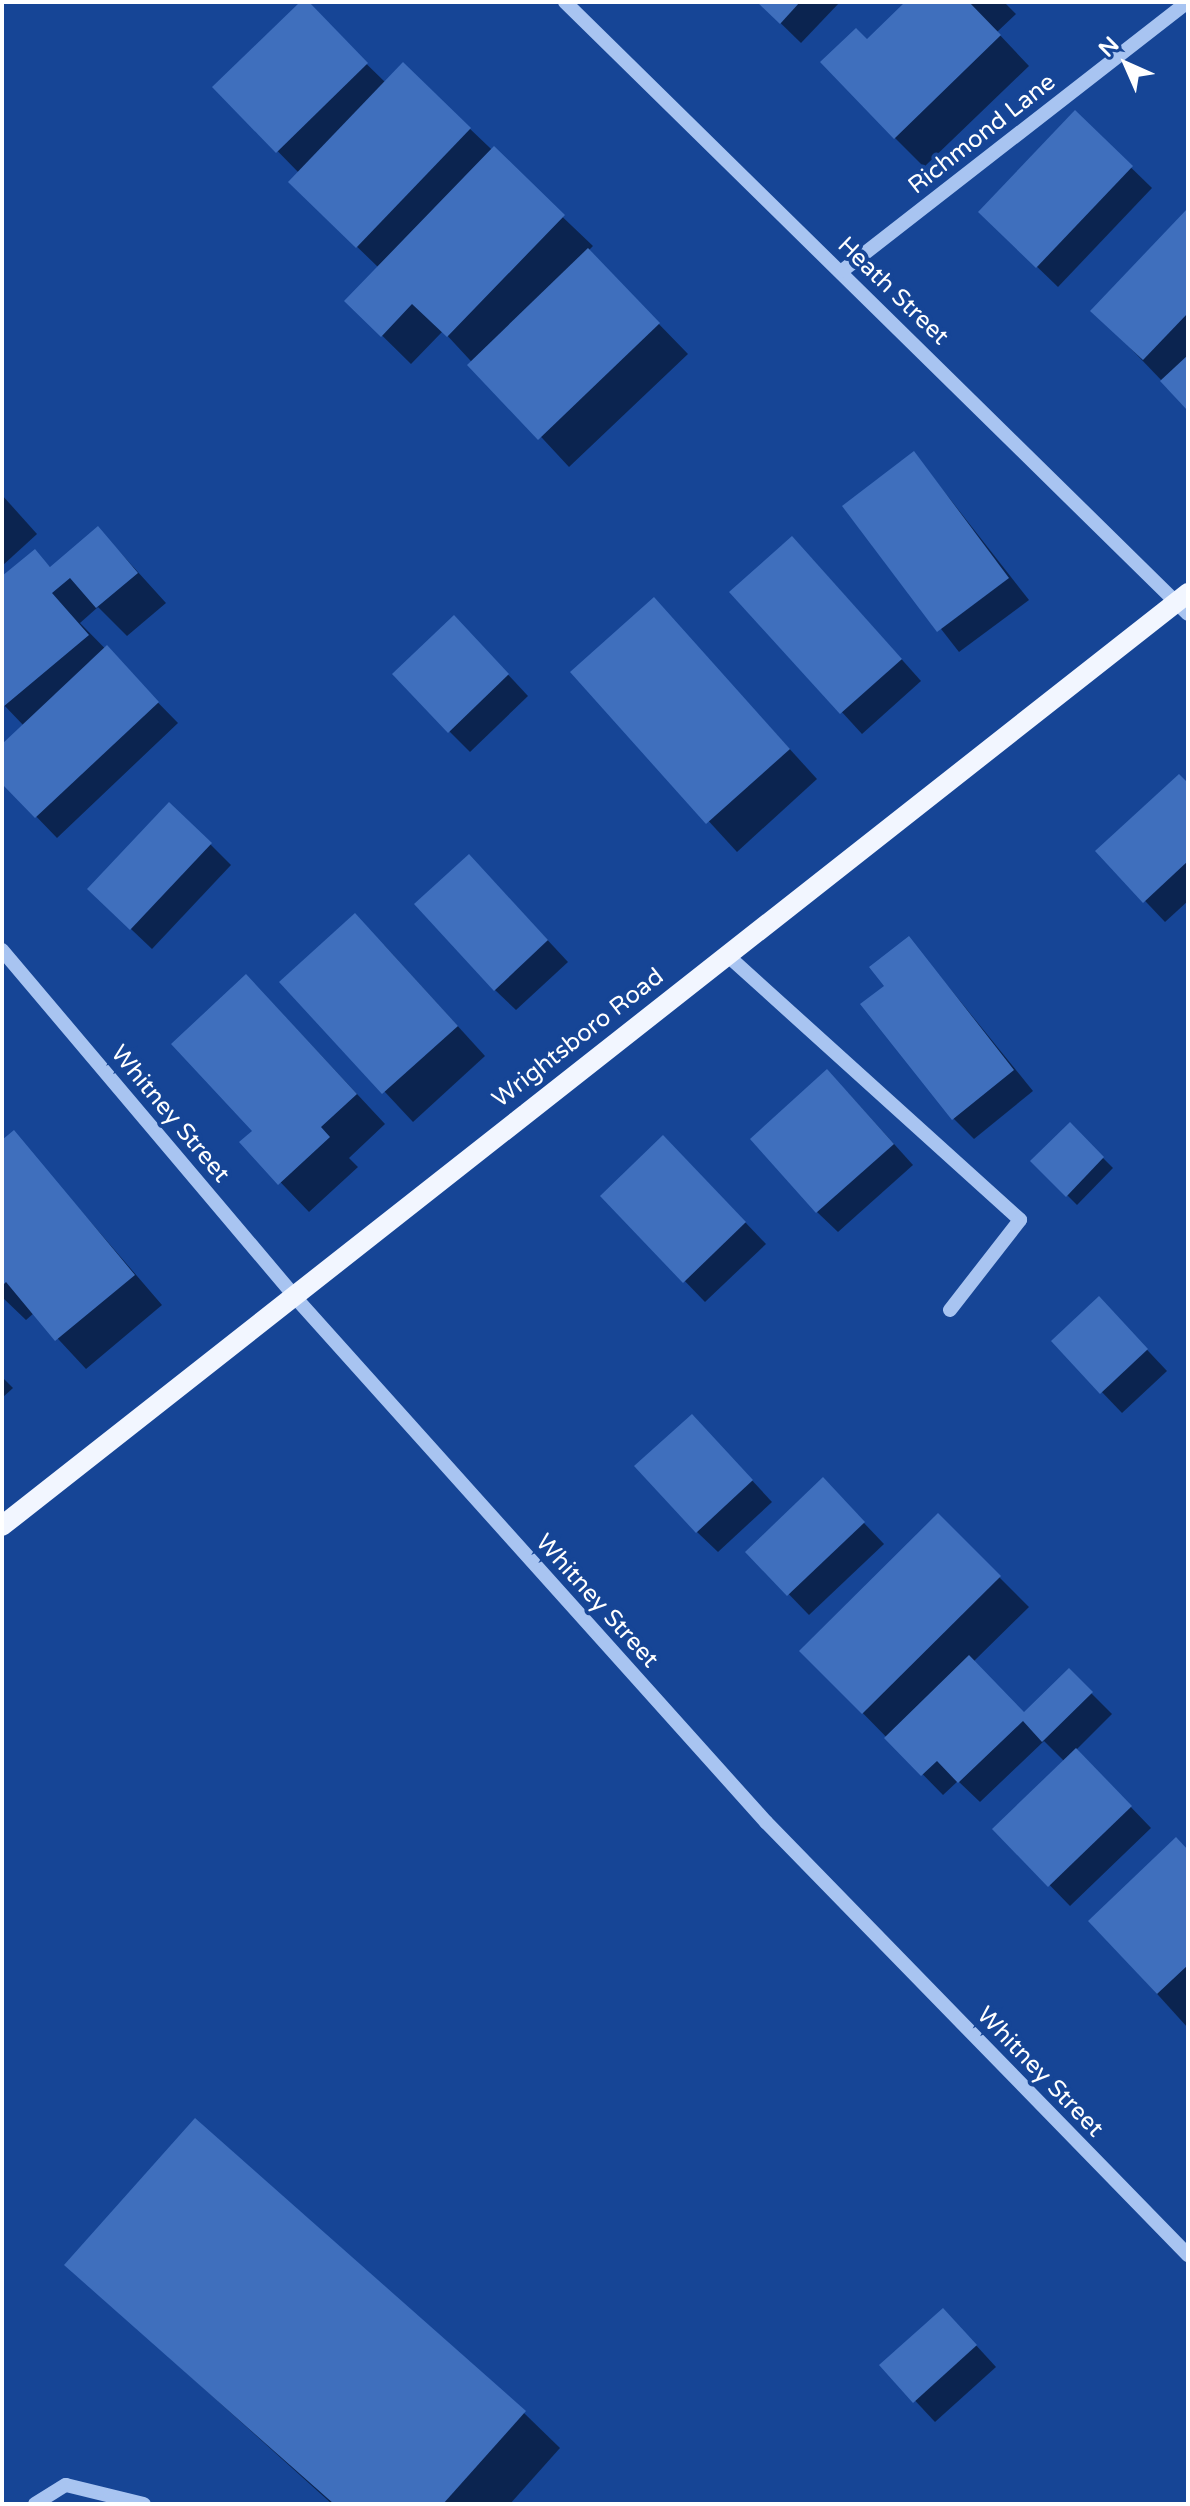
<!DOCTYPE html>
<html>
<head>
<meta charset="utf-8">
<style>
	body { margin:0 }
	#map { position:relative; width:1190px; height:2506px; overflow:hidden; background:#164596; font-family:"Varela Round",sans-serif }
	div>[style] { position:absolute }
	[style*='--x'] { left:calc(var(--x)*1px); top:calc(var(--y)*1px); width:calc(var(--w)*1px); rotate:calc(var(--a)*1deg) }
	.shadow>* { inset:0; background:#0007 }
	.building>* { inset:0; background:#3f6fbd }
	.minor>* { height:14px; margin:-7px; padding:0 7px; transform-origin:7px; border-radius:7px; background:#a8c4f1 }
	.major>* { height:20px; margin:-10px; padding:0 10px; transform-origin:10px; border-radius:10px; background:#f2f6ff }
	span { translate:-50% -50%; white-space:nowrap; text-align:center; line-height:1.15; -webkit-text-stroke:8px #164596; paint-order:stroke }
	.street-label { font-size:24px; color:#fff }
	.frame { position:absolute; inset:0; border:4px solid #fff; pointer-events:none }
	.north { position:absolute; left:1086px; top:24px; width:80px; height:80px; -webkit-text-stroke:6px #164596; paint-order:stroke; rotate:315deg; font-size:22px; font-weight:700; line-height:32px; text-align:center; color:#fff }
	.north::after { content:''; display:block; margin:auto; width:28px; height:36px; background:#fff; clip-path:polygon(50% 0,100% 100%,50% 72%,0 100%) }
</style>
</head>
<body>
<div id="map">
	<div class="shadow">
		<i style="clip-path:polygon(303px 2px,386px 83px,403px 65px,593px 246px,588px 251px,688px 354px,569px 467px,443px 331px,411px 364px,347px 301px,379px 268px,320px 211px,299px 173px,215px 87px)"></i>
		<i style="clip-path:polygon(759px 2px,840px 2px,801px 43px)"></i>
		<i style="clip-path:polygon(908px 2px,1004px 2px,1016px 14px,997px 32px,1029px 66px,924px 167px,895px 138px,866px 42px)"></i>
		<i style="clip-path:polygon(1075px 113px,1152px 188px,1058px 287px,1001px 232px)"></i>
		<i style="clip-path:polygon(1188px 211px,1188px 408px,1114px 331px)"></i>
		<i style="clip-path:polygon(914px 453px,1029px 600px,959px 652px,845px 506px)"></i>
		<i style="clip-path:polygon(2px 495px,37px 534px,2px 566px)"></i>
		<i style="clip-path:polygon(98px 528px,166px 603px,127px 636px,98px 607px,80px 623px,178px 723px,57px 838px,2px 781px,2px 746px,24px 726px,2px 703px,2px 579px,35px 552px,51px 568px)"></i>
		<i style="clip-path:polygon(812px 559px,921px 681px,862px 734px,732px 592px)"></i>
		<i style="clip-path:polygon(654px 600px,817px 779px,737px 852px,572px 672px)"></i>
		<i style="clip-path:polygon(474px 638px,528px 696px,470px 752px,449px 731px)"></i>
		<i style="clip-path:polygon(1188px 786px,1188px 901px,1165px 922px,1098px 851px)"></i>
		<i style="clip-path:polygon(210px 844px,231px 865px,152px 949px,111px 910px)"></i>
		<i style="clip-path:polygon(489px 877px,568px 962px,516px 1010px,495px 990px)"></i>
		<i style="clip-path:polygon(909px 938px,1033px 1091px,974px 1139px,954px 1119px,887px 986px)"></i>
		<i style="clip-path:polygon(384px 945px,485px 1056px,413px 1122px,282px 982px)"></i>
		<i style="clip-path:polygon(275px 1006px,385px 1124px,349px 1158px,358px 1167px,309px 1212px,242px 1142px,254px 1131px)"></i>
		<i style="clip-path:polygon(848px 1093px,913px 1165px,838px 1232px,817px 1212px)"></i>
		<i style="clip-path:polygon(1070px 1125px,1113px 1168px,1077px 1205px,1033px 1161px)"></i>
		<i style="clip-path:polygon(14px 1133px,162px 1305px,86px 1369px,34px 1313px,26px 1320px,2px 1297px,2px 1143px)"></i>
		<i style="clip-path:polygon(684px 1158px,766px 1244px,705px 1302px,603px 1196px)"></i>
		<i style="clip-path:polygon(1119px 1320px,1167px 1371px,1122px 1413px,1054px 1342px)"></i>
		<i style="clip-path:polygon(2px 1377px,13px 1388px,2px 1398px)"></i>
		<i style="clip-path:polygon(712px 1437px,772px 1502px,718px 1552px,697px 1532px)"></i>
		<i style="clip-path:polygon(843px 1501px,884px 1544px,809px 1615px,748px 1552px)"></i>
		<i style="clip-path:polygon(938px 1516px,1029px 1607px,973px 1662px,1024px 1714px,1069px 1671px,1112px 1714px,1076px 1750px,1151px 1828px,1070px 1906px,995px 1829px,1065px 1762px,1044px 1741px,980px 1802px,958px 1781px,943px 1795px,802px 1651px)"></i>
		<i style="clip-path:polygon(1188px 1852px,1188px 2028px,1091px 1921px)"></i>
		<i style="clip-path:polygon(67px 2265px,524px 2413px,560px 2448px,510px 2504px,332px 2504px)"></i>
		<i style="clip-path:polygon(963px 2331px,996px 2367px,935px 2422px,882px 2365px)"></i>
	</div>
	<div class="building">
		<i style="clip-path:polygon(300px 2px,309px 2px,368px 63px,276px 153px,212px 87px)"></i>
		<i style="clip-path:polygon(757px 2px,800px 2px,780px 24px)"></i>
		<i style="clip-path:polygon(905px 2px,969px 2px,1001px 35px,894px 139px,820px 62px,856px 28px,867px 39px)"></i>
		<i style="clip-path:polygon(403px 62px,471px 128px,356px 248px,288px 182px)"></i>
		<i style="clip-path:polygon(1075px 110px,1133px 166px,1036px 268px,978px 212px)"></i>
		<i style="clip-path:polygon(494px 146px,565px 215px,447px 337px,412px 304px,381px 337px,344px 301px)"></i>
		<i style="clip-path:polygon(1188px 208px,1188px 313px,1143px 360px,1090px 311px)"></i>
		<i style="clip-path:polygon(588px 248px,660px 323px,538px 440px,467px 365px)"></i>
		<i style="clip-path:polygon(1188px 355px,1188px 411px,1160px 381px)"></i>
		<i style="clip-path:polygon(914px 451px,1009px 578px,937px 632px,842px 506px)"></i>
		<i style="clip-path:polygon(98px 526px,138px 573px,96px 608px,70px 578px,52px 593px,89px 635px,3px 707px,2px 576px,35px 549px,50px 567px)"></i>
		<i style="clip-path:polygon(792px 536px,902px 659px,840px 714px,729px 592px)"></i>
		<i style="clip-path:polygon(654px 597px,790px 749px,706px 824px,570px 672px)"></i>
		<i style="clip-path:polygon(454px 615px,509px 674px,448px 733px,392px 674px)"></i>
		<i style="clip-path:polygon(107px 645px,159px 702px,35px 818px,2px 784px,2px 744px)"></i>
		<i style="clip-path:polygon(1179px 774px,1188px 783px,1188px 861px,1143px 903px,1095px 851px)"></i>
		<i style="clip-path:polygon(169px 802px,212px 843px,130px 930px,87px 889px)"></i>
		<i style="clip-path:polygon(469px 854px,548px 940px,494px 991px,414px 904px)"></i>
		<i style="clip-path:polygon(355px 913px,458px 1026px,382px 1094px,279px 982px)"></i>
		<i style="clip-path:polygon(909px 936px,1014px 1070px,952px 1120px,860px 1004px,884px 986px,869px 967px)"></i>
		<i style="clip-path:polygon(246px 974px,357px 1094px,321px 1127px,330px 1137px,278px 1185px,239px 1142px,252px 1131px,171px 1044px)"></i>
		<i style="clip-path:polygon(827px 1069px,894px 1144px,816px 1213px,750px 1139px)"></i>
		<i style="clip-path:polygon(1070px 1122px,1104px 1157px,1066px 1197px,1030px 1161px)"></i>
		<i style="clip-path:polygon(14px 1130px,135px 1275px,55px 1341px,6px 1282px,2px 1286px,2px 1140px)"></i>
		<i style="clip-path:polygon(663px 1135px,746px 1222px,683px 1283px,600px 1196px)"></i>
		<i style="clip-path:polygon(1099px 1296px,1148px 1349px,1100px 1394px,1051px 1341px)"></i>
		<i style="clip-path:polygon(692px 1414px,753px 1480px,696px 1533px,634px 1466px)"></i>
		<i style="clip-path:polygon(823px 1477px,865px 1522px,787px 1596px,745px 1552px)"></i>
		<i style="clip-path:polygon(938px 1513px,1001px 1576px,862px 1714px,799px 1651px)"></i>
		<i style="clip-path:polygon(969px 1655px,1024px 1712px,1069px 1668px,1093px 1692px,1042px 1742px,1023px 1721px,958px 1783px,937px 1761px,921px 1776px,884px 1738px)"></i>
		<i style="clip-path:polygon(1076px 1748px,1132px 1806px,1048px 1887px,992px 1829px)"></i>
		<i style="clip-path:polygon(1176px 1837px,1188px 1850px,1188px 1965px,1157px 1994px,1088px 1921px)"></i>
		<i style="clip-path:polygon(195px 2118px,526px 2411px,443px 2504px,334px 2504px,64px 2265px)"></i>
		<i style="clip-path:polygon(943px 2308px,977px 2345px,913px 2403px,879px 2365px)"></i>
	</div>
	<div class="minor">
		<i style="--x:565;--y:2;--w:873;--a:44.49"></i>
		<i style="--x:842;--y:271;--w:438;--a:-37.9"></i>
		<i style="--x:2;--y:950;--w:453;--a:49.8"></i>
		<i style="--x:294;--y:1296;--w:707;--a:48.1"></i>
		<i style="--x:766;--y:1822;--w:605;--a:45.74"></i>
		<i style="--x:727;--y:955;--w:395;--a:42.1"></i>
		<i style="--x:1020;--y:1220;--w:114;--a:127.9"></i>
		<i style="--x:35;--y:2504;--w:36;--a:-32"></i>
		<i style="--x:66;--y:2485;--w:80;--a:13.7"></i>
	</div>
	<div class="major">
		<i style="--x:2;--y:1526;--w:1509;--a:-38.19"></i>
	</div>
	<div class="street-label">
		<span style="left:982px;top:134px;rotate:-38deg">Richmond Lane</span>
		<span style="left:893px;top:291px;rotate:44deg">Heath Street</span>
		<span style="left:578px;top:1038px;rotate:-38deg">Wrightsboro Road</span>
		<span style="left:170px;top:1114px;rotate:50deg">Whitney Street</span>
		<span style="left:597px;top:1601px;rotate:48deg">Whitney Street</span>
		<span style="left:1040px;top:2072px;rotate:46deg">Whitney Street</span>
	</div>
	<div class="frame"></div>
	<div class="north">N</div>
</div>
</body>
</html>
